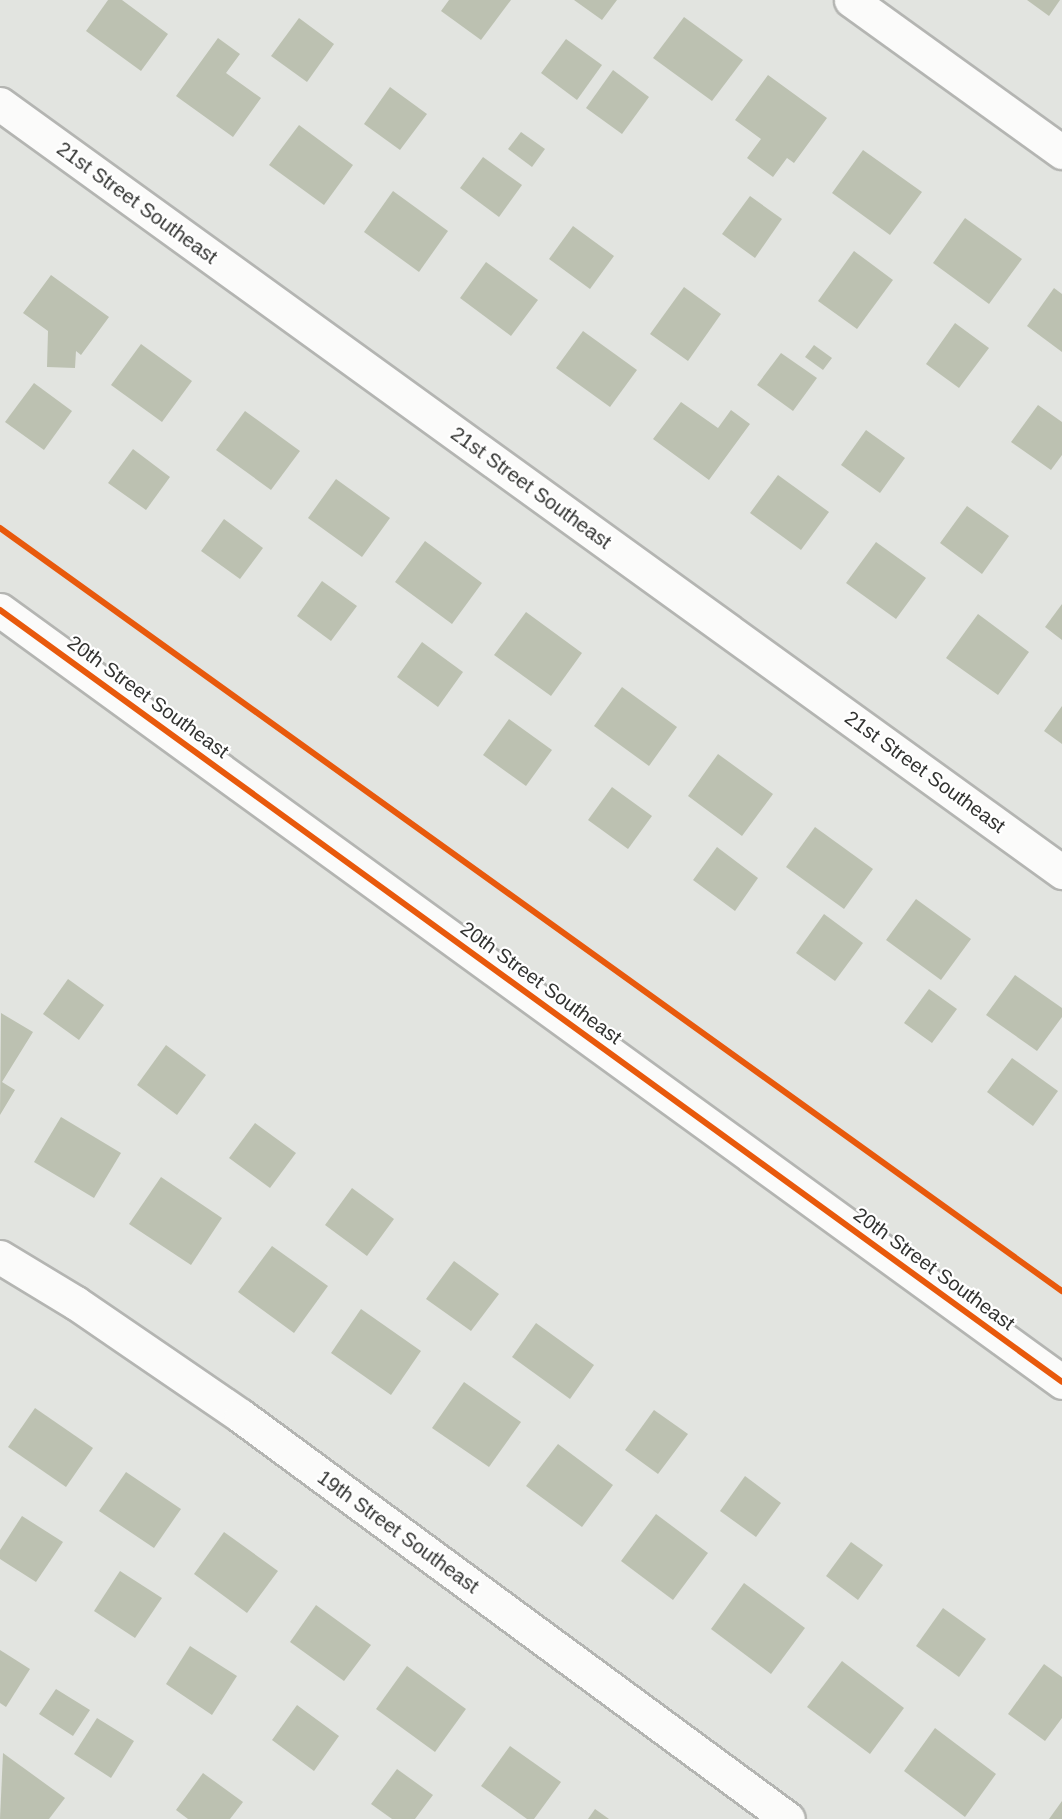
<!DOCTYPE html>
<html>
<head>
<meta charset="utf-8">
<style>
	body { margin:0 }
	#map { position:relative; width:1062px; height:1819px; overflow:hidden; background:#e2e4e0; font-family:Arial,sans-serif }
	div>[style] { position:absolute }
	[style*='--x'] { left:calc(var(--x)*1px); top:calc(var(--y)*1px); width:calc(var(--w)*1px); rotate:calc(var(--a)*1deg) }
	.building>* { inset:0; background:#bcc1b1 }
	.roads { filter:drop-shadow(2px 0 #b4b5b2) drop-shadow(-2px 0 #b4b5b2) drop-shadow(0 2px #b4b5b2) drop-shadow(0 -2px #b4b5b2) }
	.minor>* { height:33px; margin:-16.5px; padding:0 16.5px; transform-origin:16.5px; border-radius:16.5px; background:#fbfbfa }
	.cycleway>* { height:6px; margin:-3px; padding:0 3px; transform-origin:3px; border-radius:3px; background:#e8590c }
	span { translate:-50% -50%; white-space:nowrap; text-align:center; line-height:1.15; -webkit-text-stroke:4.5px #fff; paint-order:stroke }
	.street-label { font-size:20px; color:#313230 }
</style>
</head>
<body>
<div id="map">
	<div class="building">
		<i style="clip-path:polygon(108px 0,122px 0,168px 34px,141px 71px,86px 31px)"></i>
		<i style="clip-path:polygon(449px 0,511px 0,481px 40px,441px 11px)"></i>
		<i style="clip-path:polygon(574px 0,617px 0,602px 20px)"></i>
		<i style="clip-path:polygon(1027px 0,1060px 0,1049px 16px)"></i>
		<i style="clip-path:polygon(684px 17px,743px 60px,712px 101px,653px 58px)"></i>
		<i style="clip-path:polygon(299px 18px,334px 44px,307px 82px,271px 56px)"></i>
		<i style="clip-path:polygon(218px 38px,240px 54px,226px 73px,261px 98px,233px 137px,176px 96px)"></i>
		<i style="clip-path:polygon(566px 39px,602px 65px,577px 100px,541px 73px)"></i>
		<i style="clip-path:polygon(613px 70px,649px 97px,622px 134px,586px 108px)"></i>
		<i style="clip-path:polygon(768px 75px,827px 118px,794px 163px,787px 158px,773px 177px,747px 158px,761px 139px,735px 120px)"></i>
		<i style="clip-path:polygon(390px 87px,427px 114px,400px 150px,364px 124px)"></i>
		<i style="clip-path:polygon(299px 125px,353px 165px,324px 205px,269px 165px)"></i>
		<i style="clip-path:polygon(521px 132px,545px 149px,532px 167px,508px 149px)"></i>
		<i style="clip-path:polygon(863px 150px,922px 192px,890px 235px,832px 193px)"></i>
		<i style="clip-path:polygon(483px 157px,522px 185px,499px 217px,460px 188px)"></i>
		<i style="clip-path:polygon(393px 191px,448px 231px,419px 272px,364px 232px)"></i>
		<i style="clip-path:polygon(750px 196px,782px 219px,755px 258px,722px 234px)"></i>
		<i style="clip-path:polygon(965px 218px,1022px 259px,989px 304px,933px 263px)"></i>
		<i style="clip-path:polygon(573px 226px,614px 256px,590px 289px,549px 259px)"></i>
		<i style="clip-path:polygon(854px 251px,893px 280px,857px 329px,818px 301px)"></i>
		<i style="clip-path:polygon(486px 262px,538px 300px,511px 336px,460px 298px)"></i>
		<i style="clip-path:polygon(51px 275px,109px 317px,81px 355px,76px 351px,75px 368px,47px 367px,48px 331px,23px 313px)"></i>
		<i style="clip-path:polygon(684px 287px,721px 314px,688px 361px,650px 334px)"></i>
		<i style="clip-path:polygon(1054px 288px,1062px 294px,1062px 352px,1027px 326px)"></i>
		<i style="clip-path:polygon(955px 323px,989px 348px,959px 388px,926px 364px)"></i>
		<i style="clip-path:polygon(583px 331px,637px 370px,610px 407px,556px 368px)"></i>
		<i style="clip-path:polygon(141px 344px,192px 381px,162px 422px,111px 385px)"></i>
		<i style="clip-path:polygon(814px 345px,832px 358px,823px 370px,805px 357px)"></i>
		<i style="clip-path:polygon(781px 353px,817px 378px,793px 411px,757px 385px)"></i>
		<i style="clip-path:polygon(34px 383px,72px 411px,44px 450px,5px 422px)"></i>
		<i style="clip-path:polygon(681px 402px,718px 428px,731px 410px,750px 424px,709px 480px,653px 439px)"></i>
		<i style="clip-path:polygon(1038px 405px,1062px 422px,1062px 455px,1051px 470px,1011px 442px)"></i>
		<i style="clip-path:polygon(245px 411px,300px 451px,271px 490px,216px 450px)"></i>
		<i style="clip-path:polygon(866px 430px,905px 458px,880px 493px,841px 465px)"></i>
		<i style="clip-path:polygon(133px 449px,170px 477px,146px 510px,108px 483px)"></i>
		<i style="clip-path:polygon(778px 475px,829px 512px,801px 550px,750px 513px)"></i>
		<i style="clip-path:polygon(336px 479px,390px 518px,362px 557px,308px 518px)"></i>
		<i style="clip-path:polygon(967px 506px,1009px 536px,982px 574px,940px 543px)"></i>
		<i style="clip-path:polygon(224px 519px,263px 548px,240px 579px,201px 551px)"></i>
		<i style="clip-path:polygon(425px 541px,482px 583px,452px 624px,395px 582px)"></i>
		<i style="clip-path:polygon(876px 542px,926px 578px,896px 619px,846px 583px)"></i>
		<i style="clip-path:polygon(322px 581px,357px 606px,331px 641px,297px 616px)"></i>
		<i style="clip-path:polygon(1062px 604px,1062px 640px,1045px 627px)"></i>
		<i style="clip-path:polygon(526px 612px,582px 653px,551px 696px,494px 655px)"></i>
		<i style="clip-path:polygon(978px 614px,1029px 652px,998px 695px,946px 658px)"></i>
		<i style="clip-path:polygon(422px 642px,463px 672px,438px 707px,397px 677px)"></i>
		<i style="clip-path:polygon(622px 687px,677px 727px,649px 766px,594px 726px)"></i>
		<i style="clip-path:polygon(1062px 706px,1062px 744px,1044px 731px)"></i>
		<i style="clip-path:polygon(509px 719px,552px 750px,526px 786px,483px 755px)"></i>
		<i style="clip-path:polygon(718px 754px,773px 794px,742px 836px,688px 796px)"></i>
		<i style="clip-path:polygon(612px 787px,652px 816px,628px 849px,588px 820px)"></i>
		<i style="clip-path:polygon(815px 827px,873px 869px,844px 909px,786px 867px)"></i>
		<i style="clip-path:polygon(717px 847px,758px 878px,735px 911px,693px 880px)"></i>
		<i style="clip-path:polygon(916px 899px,971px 939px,941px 980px,886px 940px)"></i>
		<i style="clip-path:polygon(824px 914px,863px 943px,835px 981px,796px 953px)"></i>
		<i style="clip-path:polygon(1015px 975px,1062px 1008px,1062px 1017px,1037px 1051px,986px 1015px)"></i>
		<i style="clip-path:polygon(68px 979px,104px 1005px,79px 1040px,43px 1014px)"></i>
		<i style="clip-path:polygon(929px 989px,957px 1009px,932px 1043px,904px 1023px)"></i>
		<i style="clip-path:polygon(1px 1013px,33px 1032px,2px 1082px,15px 1090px,0 1115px)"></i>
		<i style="clip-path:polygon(166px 1045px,206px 1075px,177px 1115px,137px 1085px)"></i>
		<i style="clip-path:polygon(1012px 1058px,1058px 1091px,1033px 1126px,987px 1092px)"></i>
		<i style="clip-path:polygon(61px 1117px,121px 1153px,94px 1198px,34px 1162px)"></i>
		<i style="clip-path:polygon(255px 1123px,296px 1153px,270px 1188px,229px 1158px)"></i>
		<i style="clip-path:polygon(161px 1177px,222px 1218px,191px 1265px,129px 1224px)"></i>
		<i style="clip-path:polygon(352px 1188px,394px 1219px,367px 1256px,325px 1225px)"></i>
		<i style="clip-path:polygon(272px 1246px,328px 1286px,294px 1333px,238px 1292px)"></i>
		<i style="clip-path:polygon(454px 1261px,499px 1294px,471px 1331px,426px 1299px)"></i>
		<i style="clip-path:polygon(361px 1309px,421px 1351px,391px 1395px,331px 1353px)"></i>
		<i style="clip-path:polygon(536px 1323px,594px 1365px,570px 1399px,512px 1357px)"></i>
		<i style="clip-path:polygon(464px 1382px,521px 1422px,489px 1467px,432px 1428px)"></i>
		<i style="clip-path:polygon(35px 1408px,93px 1448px,66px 1487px,8px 1447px)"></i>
		<i style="clip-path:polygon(654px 1410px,688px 1434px,658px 1474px,625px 1450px)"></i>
		<i style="clip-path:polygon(558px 1444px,613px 1485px,582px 1527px,526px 1486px)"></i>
		<i style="clip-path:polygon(126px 1472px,181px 1509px,154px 1548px,99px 1511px)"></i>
		<i style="clip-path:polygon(745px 1476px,781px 1503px,756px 1537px,720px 1511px)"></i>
		<i style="clip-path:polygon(656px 1514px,708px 1553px,673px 1600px,621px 1561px)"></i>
		<i style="clip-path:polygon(22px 1516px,63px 1542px,36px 1582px,0 1559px,0 1550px)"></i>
		<i style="clip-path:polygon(224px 1532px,278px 1571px,247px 1613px,194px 1574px)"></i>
		<i style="clip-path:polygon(851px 1542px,883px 1565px,858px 1600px,826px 1576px)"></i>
		<i style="clip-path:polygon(120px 1571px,162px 1598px,135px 1638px,94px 1611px)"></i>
		<i style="clip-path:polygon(744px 1583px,805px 1628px,771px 1674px,711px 1629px)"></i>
		<i style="clip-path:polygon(316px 1605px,371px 1645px,344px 1681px,290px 1642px)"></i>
		<i style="clip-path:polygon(943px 1608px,986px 1639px,959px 1677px,916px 1646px)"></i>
		<i style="clip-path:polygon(190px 1646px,237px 1676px,212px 1715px,166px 1684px)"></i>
		<i style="clip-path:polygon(0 1650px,30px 1669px,6px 1707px,0 1703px)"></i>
		<i style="clip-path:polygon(842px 1661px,904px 1708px,870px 1754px,807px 1707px)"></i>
		<i style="clip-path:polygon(1044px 1664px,1062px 1677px,1062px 1718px,1045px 1741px,1008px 1714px)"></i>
		<i style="clip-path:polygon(407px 1666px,466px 1709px,435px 1752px,376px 1709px)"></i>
		<i style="clip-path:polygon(56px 1689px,90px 1710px,73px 1736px,39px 1714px)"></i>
		<i style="clip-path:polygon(297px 1705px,339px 1736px,314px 1771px,272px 1740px)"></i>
		<i style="clip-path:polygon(97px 1718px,134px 1741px,111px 1778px,74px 1754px)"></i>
		<i style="clip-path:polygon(935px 1728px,996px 1774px,965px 1817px,904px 1771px)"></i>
		<i style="clip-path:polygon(510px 1746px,561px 1782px,534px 1819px,527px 1819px,481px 1786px)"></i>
		<i style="clip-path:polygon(3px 1753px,65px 1798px,49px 1819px,0 1819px)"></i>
		<i style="clip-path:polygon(397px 1769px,433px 1795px,415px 1819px,392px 1819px,371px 1804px)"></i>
		<i style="clip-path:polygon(203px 1773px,243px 1802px,230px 1819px,188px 1819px,176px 1810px)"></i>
		<i style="clip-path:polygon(1062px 1801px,1062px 1819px,1049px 1819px)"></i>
		<i style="clip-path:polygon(595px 1809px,609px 1819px,588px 1819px)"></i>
	</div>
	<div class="roads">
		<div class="minor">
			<i style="--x:851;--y:0;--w:260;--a:35.8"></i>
			<i style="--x:0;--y:104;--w:1311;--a:35.87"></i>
			<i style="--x:0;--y:610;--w:1313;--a:36.01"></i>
			<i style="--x:0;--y:1257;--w:89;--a:31.2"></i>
			<i style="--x:76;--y:1303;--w:200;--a:34.4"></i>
			<i style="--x:241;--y:1416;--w:679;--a:36.38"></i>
		</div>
	</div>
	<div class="cycleway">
		<i style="--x:0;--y:528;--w:1308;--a:35.7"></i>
		<i style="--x:0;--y:610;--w:1313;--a:36.01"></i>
	</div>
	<div class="street-label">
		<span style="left:137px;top:203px;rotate:36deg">21st Street Southeast</span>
		<span style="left:531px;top:488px;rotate:36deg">21st Street Southeast</span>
		<span style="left:148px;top:697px;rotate:36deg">20th Street Southeast</span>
		<span style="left:925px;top:772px;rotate:36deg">21st Street Southeast</span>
		<span style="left:541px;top:983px;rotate:36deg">20th Street Southeast</span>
		<span style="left:934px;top:1269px;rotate:36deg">20th Street Southeast</span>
		<span style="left:398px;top:1532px;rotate:36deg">19th Street Southeast</span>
	</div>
</div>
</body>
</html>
